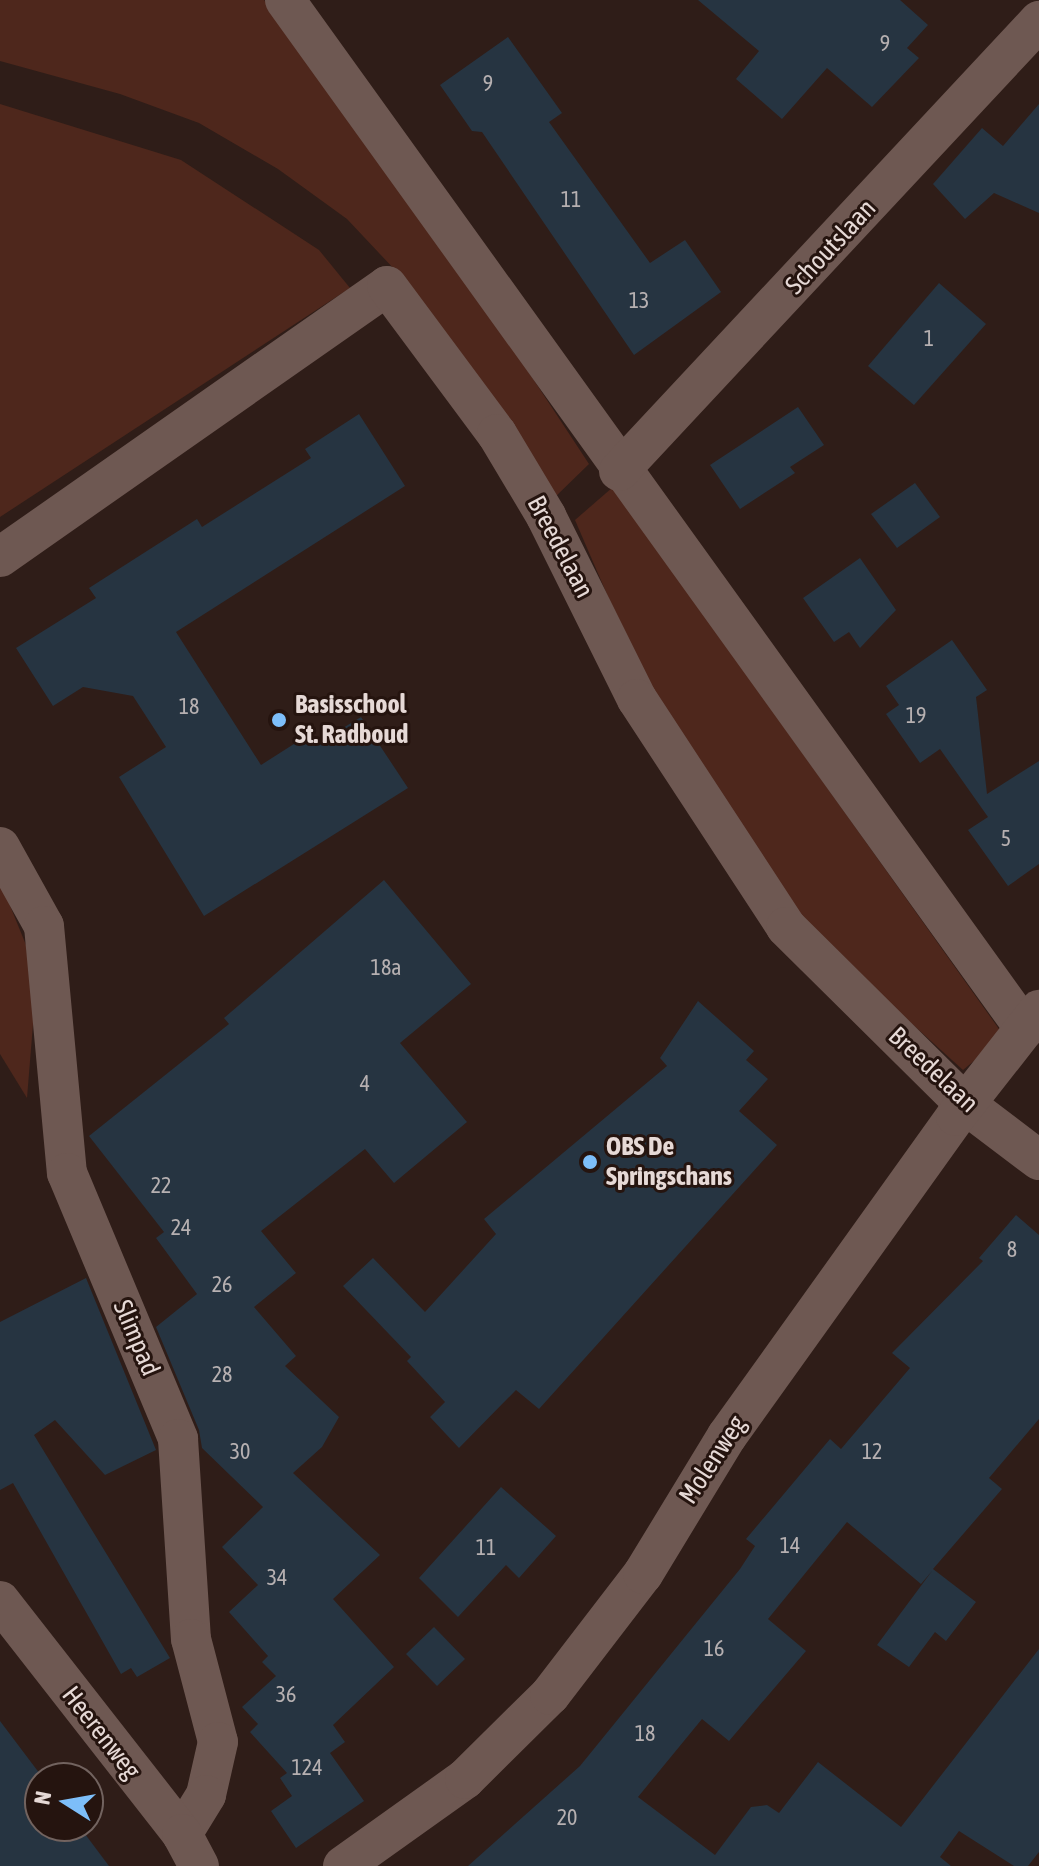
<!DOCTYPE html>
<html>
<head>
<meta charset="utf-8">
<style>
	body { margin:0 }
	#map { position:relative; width:1039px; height:1866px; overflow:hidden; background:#2f1d18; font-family:"Asap Condensed",sans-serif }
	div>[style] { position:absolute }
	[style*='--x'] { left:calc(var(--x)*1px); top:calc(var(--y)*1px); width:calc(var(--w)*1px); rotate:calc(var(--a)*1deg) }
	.green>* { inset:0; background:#4e271c }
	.building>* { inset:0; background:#263441 }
	.minor>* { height:40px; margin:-20px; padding:0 20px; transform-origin:20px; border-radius:20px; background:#6e5852 }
	.dots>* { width:22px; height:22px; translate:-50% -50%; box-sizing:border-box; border:4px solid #25140f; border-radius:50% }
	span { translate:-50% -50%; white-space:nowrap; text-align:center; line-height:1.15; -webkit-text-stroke:6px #25140f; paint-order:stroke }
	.number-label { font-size:22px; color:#b6b0b1 }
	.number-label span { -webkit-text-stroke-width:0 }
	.street-label { font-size:26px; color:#e6d9d6 }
	.poi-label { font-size:26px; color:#e6d9d6; font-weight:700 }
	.left { translate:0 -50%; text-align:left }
	.north { position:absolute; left:24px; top:1762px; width:80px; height:80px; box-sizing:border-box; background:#25140f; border:2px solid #72635f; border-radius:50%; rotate:281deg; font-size:22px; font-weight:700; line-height:32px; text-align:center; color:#e6d9d6 }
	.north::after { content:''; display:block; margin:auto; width:28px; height:36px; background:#7dbef9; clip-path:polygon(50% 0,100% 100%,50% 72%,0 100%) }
</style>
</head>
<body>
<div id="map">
	<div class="green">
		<i style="clip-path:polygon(0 0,264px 0,470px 283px,589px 464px,551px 501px,395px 270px,347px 219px,278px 169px,199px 123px,120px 94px,0 61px)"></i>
		<i style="clip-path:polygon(0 104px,181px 160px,319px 250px,350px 288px,0 517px)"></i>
		<i style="clip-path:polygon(613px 487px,1004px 1036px,963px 1070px,795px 918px,643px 678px,575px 520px)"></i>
		<i style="clip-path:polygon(0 881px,26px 945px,34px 1012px,27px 1098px,0 1054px)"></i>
	</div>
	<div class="building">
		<i style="clip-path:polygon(698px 0,900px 0,928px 25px,907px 48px,919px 58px,872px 107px,827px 68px,782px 119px,736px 79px,759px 51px)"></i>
		<i style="clip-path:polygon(508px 37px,562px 113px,549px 122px,650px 263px,685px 240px,721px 292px,634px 355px,482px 132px,472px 131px,440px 85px)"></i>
		<i style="clip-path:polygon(1039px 104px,1039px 213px,994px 193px,965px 219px,933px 184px,982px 128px,1003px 146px)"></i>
		<i style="clip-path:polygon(939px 283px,986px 324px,914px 405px,868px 366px)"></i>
		<i style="clip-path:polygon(798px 407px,824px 445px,790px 467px,795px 473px,740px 509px,710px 465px)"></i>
		<i style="clip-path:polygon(359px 414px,405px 486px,176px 632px,261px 765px,308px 735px,315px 745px,361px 717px,408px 788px,204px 916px,119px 777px,166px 747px,133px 696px,83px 687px,53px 706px,16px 648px,96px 598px,89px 588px,197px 519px,202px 527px,311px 458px,305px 449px)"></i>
		<i style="clip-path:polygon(915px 483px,940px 517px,897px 548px,871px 514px)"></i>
		<i style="clip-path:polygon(860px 558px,896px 610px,860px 648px,849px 632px,834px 642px,803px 598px)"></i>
		<i style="clip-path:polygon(952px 640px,987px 690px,976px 697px,987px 794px,1039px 761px,1039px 864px,1008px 886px,968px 830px,988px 817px,940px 749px,920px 763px,886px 714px,899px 705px,886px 686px)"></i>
		<i style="clip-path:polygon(384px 880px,471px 984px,400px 1043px,467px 1122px,394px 1183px,365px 1149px,261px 1231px,296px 1273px,254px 1307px,296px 1356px,285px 1366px,339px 1417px,322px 1447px,293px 1473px,380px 1555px,333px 1599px,394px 1667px,333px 1725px,345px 1742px,330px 1753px,364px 1801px,296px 1848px,271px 1811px,292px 1796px,280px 1778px,287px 1773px,250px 1732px,258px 1724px,242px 1707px,276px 1676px,262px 1662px,268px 1656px,229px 1612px,258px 1585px,222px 1547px,263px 1507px,202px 1448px,199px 1430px,156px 1327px,197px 1294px,156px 1238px,164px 1232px,89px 1136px,229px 1024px,224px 1018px)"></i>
		<i style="clip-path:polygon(698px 1001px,754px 1051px,746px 1060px,768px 1079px,739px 1111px,777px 1145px,539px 1409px,516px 1390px,459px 1448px,430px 1417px,445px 1402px,407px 1361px,411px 1357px,343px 1286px,373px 1258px,425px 1312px,496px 1234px,484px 1219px,667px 1066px,660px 1058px)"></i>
		<i style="clip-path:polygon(1016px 1215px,1039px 1235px,1039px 1419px,989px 1478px,1002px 1489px,933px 1569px,976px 1602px,946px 1641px,935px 1632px,909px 1667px,877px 1645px,932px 1571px,921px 1584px,847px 1522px,768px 1619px,806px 1651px,729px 1741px,702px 1719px,638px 1797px,715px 1855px,751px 1807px,767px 1805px,779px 1813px,818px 1762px,901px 1827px,1039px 1649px,1039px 1852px,1028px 1866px,1014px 1866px,959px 1831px,940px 1857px,951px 1866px,468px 1866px,580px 1766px,740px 1569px,755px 1546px,746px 1539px,830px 1439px,841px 1449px,910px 1368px,892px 1353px,983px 1261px,979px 1258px)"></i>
		<i style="clip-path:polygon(86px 1278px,156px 1450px,105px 1475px,55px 1420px,34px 1435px,170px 1658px,137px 1677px,131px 1668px,121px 1674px,13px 1483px,0 1490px,0 1322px)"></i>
		<i style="clip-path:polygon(501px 1487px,556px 1536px,519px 1578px,506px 1565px,458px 1617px,419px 1578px)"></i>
		<i style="clip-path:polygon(434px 1627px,465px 1659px,437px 1686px,406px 1654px)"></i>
		<i style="clip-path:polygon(0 1721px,43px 1778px,40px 1826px,79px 1826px,109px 1866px,0 1866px)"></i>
	</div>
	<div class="minor">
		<i style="--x:285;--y:0;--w:1267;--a:54.28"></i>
		<i style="--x:619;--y:471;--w:616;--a:-46.97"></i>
		<i style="--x:0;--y:557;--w:472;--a:-35"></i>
		<i style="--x:387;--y:286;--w:184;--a:53.4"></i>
		<i style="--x:497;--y:434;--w:96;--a:59.1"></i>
		<i style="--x:546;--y:516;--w:204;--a:63.6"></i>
		<i style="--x:637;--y:699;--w:272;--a:56.8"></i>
		<i style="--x:786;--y:927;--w:252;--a:44.7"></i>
		<i style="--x:965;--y:1104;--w:93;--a:37.1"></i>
		<i style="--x:0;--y:847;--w:90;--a:60.9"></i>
		<i style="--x:44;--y:926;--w:248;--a:84.7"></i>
		<i style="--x:67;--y:1173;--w:288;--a:67.3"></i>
		<i style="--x:178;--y:1439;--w:200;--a:86.3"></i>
		<i style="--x:191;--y:1639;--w:106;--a:75.3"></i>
		<i style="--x:218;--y:1742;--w:54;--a:102.8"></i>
		<i style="--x:206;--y:1795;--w:46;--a:121.6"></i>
		<i style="--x:0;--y:1601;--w:296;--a:52"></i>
		<i style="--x:182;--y:1834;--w:36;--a:62"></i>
		<i style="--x:343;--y:1866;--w:150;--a:-35.5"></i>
		<i style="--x:465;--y:1779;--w:120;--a:-44.7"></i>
		<i style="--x:550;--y:1695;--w:153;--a:-52.5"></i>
		<i style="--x:643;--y:1574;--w:162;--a:-58.7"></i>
		<i style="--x:727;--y:1436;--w:393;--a:-54.4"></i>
		<i style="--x:956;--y:1116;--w:135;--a:-51.9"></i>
	</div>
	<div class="dots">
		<i style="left:279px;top:720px;background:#7dbef9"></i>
		<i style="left:590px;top:1162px;background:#7dbef9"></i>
	</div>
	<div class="number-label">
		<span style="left:885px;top:44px">9</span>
		<span style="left:488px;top:84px">9</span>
		<span style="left:571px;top:200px">11</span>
		<span style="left:639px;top:301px">13</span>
		<span style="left:929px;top:339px">1</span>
		<span style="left:189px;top:707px">18</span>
		<span style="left:916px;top:716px">19</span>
		<span style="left:1006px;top:839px">5</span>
		<span style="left:386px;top:968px">18a</span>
		<span style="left:365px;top:1084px">4</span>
		<span style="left:161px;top:1186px">22</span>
		<span style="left:181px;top:1228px">24</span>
		<span style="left:1012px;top:1250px">8</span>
		<span style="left:222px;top:1285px">26</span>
		<span style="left:222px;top:1375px">28</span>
		<span style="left:240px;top:1452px">30</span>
		<span style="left:872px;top:1452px">12</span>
		<span style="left:790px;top:1546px">14</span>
		<span style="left:486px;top:1548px">11</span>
		<span style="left:277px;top:1578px">34</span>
		<span style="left:714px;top:1649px">16</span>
		<span style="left:286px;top:1695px">36</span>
		<span style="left:645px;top:1734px">18</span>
		<span style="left:307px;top:1768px">124</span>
		<span style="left:567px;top:1818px">20</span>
	</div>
	<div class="street-label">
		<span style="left:831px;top:247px;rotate:-47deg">Schoutslaan</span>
		<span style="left:560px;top:547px;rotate:62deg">Breedelaan</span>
		<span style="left:933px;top:1070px;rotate:43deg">Breedelaan</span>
		<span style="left:136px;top:1338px;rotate:67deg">Slimpad</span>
		<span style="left:713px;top:1460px;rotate:-57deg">Molenweg</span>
		<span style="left:101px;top:1733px;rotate:52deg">Heerenweg</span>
	</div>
	<div class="poi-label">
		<span class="left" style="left:295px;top:720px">Basisschool<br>St. Radboud</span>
		<span class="left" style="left:606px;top:1162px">OBS De<br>Springschans</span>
	</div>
	<div class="north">N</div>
</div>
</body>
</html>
